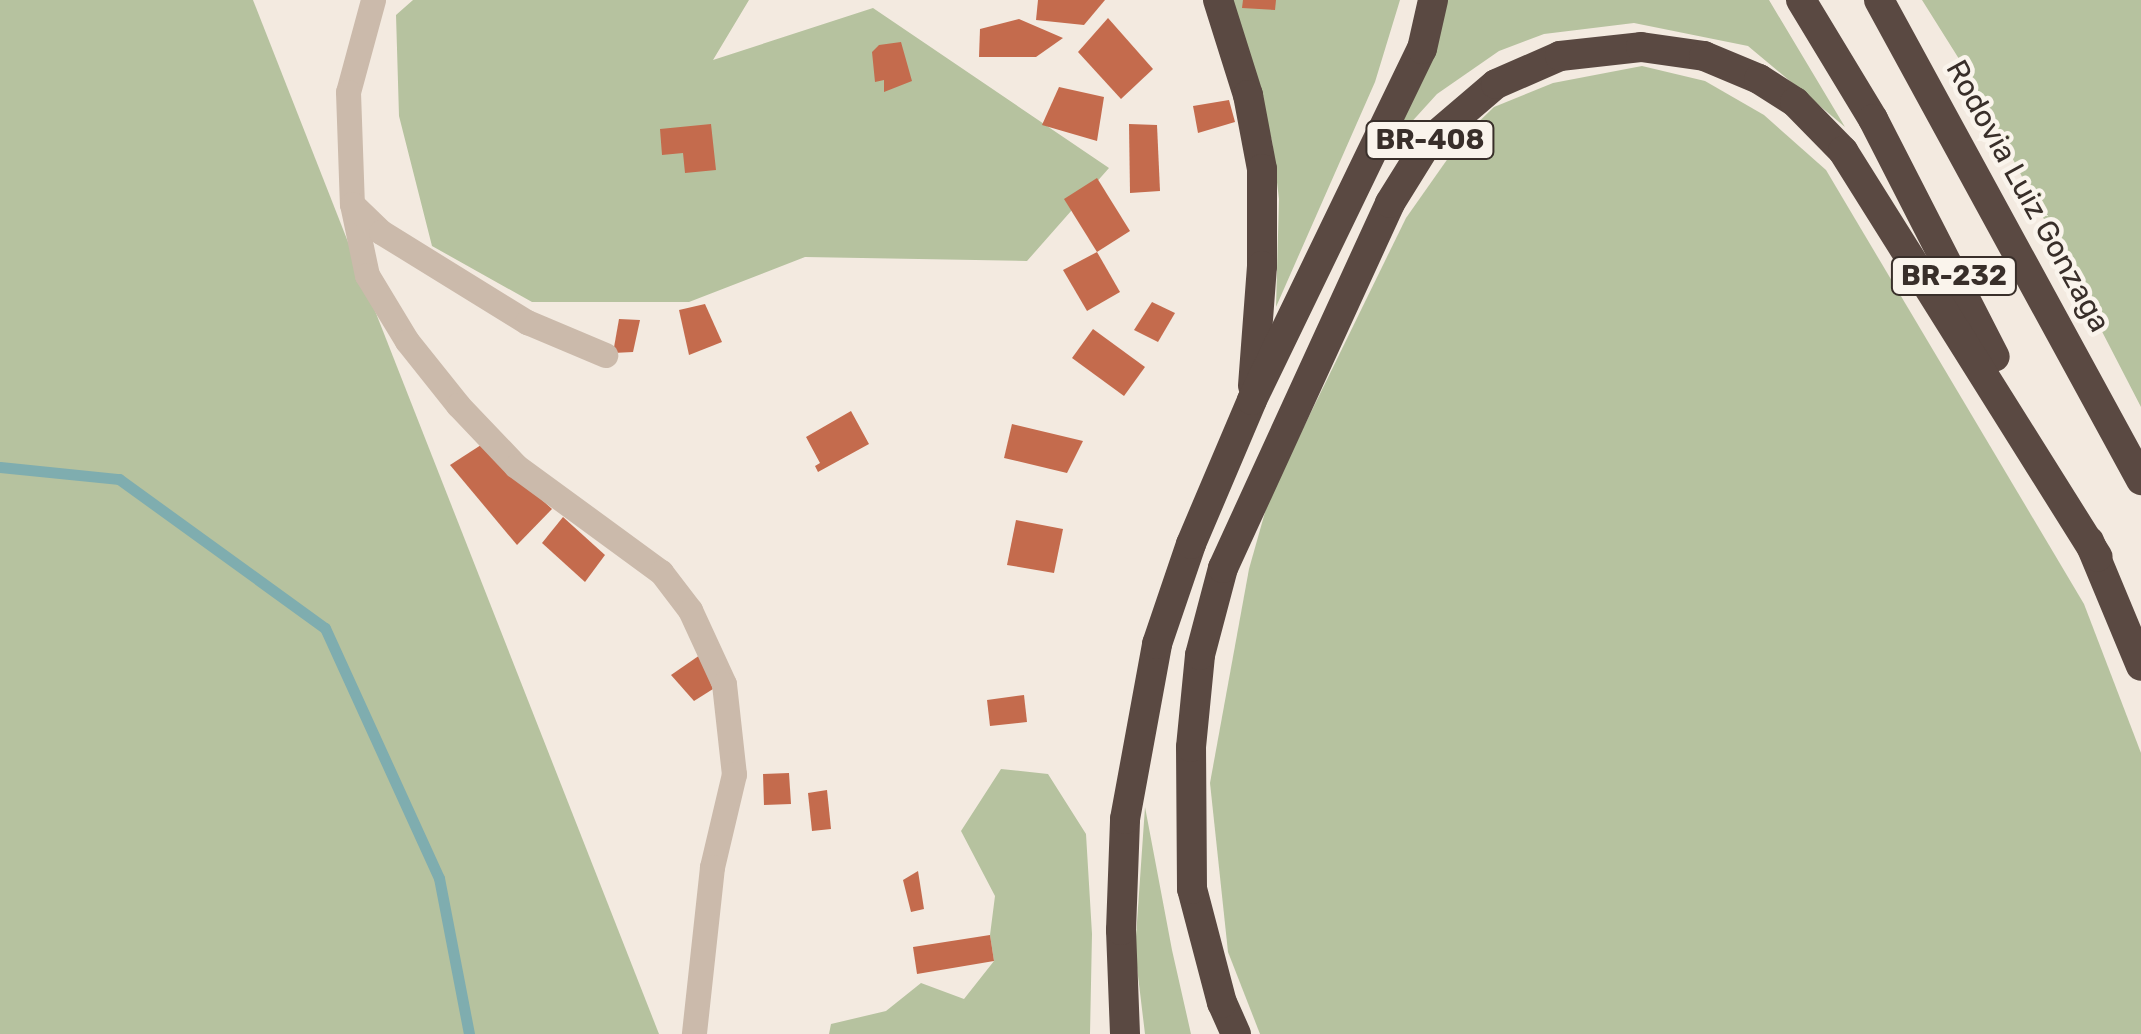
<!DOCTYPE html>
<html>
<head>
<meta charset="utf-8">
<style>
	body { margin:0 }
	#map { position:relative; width:2141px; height:1034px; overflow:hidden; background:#f3eae0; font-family:Rubik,sans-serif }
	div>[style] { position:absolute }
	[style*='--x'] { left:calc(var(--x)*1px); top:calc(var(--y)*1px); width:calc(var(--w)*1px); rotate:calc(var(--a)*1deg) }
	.green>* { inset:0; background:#b6c29f }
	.stream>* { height:11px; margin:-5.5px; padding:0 5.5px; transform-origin:5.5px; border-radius:5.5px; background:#7fadaf }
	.building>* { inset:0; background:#c46b4d }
	.street>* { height:25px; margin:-12.5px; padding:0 12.5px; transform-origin:12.5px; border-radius:12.5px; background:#cbbaab }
	.highway>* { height:30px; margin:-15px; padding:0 15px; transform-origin:15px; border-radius:15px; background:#5a4942 }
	span { translate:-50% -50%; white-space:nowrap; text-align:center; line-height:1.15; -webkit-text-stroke:9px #faf4ec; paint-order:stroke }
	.shield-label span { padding:2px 8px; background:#faf4ec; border:2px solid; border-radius:8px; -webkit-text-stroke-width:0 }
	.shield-label { font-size:28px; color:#392f2a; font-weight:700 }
	.street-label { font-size:30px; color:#392f2a }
</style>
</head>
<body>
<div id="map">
	<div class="green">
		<i style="clip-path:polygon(0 0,253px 0,659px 1034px,0 1034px)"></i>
		<i style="clip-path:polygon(413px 0,749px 0,713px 60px,873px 8px,1109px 168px,1027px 261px,805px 257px,689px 302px,532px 302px,432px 246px,399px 116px,396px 15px)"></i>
		<i style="clip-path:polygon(1232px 0,1400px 0,1375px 82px,1276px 307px,1279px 199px,1272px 141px)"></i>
		<i style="clip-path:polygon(1445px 0,1769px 0,1845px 127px,1748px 46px,1634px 23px,1544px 34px,1499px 51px,1437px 94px,1387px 149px)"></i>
		<i style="clip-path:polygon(1922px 0,2141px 0,2141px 407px,1971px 78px)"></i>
		<i style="clip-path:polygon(1642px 66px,1705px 81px,1764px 115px,1826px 170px,2084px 604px,2141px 753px,2141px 1034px,1260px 1034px,1228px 952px,1210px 783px,1249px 569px,1269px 498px,1406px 218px,1463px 137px,1494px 107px,1553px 83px)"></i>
		<i style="clip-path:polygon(1001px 769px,1048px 774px,1086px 834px,1092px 934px,1090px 1034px,829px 1034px,831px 1024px,886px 1011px,921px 983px,964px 999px,994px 961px,990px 935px,995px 896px,961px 831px)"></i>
		<i style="clip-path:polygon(1145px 807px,1172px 950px,1191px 1034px,1145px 1034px,1135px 951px)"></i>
	</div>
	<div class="stream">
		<i style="--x:0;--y:467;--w:120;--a:5.8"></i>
		<i style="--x:119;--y:479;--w:254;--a:35.9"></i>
		<i style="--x:325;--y:628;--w:275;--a:65.5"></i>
		<i style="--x:439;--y:878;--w:159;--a:79.1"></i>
	</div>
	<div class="building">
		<i style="clip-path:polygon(1038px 0,1105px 0,1084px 25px,1036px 20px)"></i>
		<i style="clip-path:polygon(1243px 0,1276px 0,1275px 10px,1242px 8px)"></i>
		<i style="clip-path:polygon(1108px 18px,1153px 69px,1121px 99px,1078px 52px)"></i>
		<i style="clip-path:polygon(1019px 19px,1063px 38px,1036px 57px,979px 57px,980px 29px)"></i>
		<i style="clip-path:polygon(901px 42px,912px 81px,884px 92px,884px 80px,875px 82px,872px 52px,879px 45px)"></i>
		<i style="clip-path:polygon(1059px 87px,1104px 97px,1097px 141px,1042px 125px)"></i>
		<i style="clip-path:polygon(1229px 100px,1235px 122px,1198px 133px,1193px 106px)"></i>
		<i style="clip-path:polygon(711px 124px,716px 170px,685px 173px,683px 153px,662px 155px,660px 129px)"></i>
		<i style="clip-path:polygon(1129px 124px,1157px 125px,1160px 191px,1130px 193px)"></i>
		<i style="clip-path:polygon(1097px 178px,1130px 231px,1097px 252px,1064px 199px)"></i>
		<i style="clip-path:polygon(1097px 252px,1120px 292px,1087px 311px,1063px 270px)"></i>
		<i style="clip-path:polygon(1152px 302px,1175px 313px,1158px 342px,1134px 330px)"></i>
		<i style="clip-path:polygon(705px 304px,722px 342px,689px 355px,679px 310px)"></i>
		<i style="clip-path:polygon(619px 319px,640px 320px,633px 352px,613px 353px)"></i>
		<i style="clip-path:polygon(1093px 329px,1145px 367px,1124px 396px,1072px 358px)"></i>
		<i style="clip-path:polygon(851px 411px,869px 444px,818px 472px,815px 466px,820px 463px,806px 437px)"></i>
		<i style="clip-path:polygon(1012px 424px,1083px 441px,1067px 473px,1004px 458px)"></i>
		<i style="clip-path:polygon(481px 445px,552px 509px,517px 545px,450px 465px)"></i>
		<i style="clip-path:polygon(563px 517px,605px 555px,585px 582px,542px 543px)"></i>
		<i style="clip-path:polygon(1016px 520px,1063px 529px,1054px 573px,1007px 565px)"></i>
		<i style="clip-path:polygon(700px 655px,713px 689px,694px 701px,671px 675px)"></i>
		<i style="clip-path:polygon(1024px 695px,1027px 722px,990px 726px,987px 700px)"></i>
		<i style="clip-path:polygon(789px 773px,791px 804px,764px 805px,763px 774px)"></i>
		<i style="clip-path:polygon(827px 790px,831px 829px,812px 831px,808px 793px)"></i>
		<i style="clip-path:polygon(918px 871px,924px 909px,911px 912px,903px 880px)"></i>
		<i style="clip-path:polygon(990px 935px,994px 961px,917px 974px,913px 947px)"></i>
	</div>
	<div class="street">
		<i style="--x:373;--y:0;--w:95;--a:105.2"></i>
		<i style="--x:348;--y:92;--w:112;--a:88"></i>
		<i style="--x:352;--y:204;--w:73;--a:78.1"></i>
		<i style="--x:367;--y:275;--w:77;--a:58.8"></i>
		<i style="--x:407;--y:341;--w:82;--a:51.4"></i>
		<i style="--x:458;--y:405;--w:84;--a:46.4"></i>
		<i style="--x:516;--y:466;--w:180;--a:36.2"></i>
		<i style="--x:661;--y:572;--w:48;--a:52.7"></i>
		<i style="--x:690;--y:610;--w:81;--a:65.3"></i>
		<i style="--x:724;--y:684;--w:91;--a:83.7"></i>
		<i style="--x:734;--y:774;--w:96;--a:103.3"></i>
		<i style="--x:712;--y:867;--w:168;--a:96.2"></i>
		<i style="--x:352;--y:204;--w:40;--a:44"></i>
		<i style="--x:381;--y:232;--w:172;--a:31.7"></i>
		<i style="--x:527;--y:322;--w:85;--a:22.9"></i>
	</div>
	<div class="highway">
		<i style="--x:1218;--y:0;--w:100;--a:72.5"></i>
		<i style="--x:1248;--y:95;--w:75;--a:79.3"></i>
		<i style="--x:1262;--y:169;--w:97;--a:90"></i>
		<i style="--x:1262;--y:266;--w:120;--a:94.3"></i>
		<i style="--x:1801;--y:0;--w:139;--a:58.8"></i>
		<i style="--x:1873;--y:119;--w:267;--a:62.9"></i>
		<i style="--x:1879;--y:0;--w:547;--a:61.37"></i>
		<i style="--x:2089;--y:541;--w:135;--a:67.4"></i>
		<i style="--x:1125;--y:1034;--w:104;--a:-92.2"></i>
		<i style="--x:1121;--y:930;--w:111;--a:-87.9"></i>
		<i style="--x:1125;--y:819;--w:178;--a:-79.6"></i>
		<i style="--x:1157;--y:644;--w:106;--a:-71.2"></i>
		<i style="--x:1191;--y:544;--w:156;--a:-67"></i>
		<i style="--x:1252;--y:400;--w:390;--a:-64.2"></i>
		<i style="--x:1422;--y:49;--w:50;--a:-77.3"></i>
		<i style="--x:1236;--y:1034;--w:34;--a:-114"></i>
		<i style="--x:1222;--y:1003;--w:118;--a:-104.7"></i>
		<i style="--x:1192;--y:889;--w:142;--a:-90.4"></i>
		<i style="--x:1191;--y:747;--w:92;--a:-84.4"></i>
		<i style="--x:1200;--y:655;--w:90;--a:-75.2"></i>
		<i style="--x:1223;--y:568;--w:401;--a:-65.4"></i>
		<i style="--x:1390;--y:203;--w:72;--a:-58.1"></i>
		<i style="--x:1428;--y:142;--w:89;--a:-40.5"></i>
		<i style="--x:1496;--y:84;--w:70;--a:-23.6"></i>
		<i style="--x:1560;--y:56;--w:81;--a:-6.3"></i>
		<i style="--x:1641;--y:47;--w:64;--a:8.1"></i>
		<i style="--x:1704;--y:56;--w:60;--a:22.7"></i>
		<i style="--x:1759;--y:79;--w:43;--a:32.6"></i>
		<i style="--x:1795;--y:102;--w:69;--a:45.6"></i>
		<i style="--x:1843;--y:151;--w:479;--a:57.9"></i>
	</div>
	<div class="shield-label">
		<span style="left:1430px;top:140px">BR-408</span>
		<span style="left:1954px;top:276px">BR-232</span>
	</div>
	<div class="street-label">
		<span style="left:2028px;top:196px;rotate:61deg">Rodovia Luiz Gonzaga</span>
	</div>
</div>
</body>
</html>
